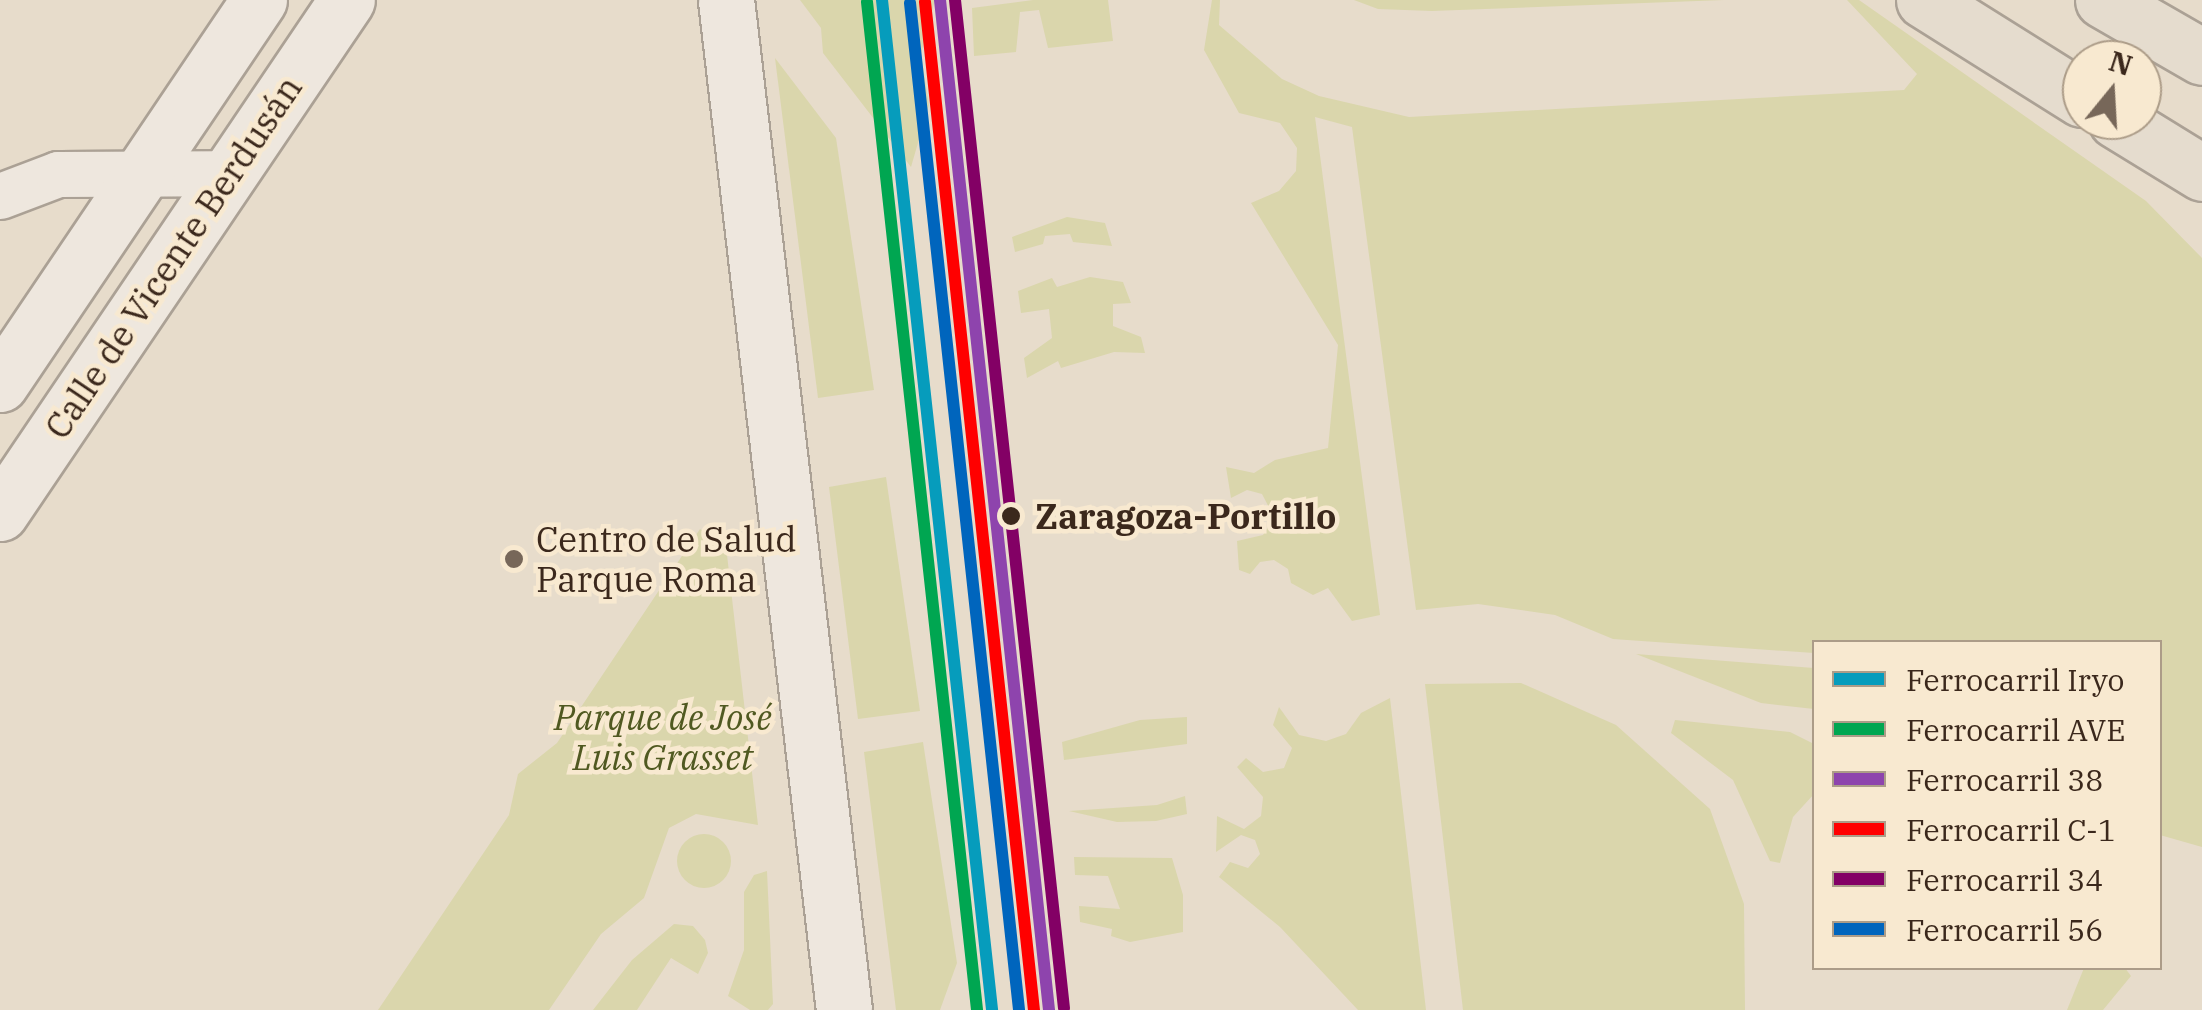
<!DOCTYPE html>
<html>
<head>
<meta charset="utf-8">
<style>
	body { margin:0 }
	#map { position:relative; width:2202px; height:1010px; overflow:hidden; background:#e7dccb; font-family:"IBM Plex Serif",serif }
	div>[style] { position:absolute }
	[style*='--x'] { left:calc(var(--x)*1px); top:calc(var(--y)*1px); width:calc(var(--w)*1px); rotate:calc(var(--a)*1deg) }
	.green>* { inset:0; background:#dad6ac }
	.round { border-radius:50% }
	.roads { filter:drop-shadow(2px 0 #aba195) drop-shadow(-2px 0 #aba195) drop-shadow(0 2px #aba195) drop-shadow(0 -2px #aba195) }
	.minor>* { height:45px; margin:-22.5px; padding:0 22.5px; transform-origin:22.5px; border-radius:22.5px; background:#eee7de }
	.tertiary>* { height:55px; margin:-27.5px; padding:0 27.5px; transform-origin:27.5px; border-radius:27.5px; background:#eee7de }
	.secondary>* { height:55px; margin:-27.5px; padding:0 27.5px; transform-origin:27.5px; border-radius:27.5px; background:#eee7de }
	.primary>* { height:55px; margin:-27.5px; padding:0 27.5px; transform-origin:27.5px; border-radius:27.5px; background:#e5dcce }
	.rail-1>* { height:12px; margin:-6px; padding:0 6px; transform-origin:6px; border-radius:6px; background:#069cbc }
	.rail-2>* { height:12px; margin:-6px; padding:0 6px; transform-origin:6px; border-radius:6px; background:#00a651 }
	.rail-3>* { height:12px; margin:-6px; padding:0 6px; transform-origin:6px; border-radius:6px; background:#8e44ad }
	.rail-4>* { height:12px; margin:-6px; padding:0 6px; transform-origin:6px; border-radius:6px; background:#f00 }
	.rail-5>* { height:12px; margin:-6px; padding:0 6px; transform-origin:6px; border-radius:6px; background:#830065 }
	.rail-6>* { height:12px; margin:-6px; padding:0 6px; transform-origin:6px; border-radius:6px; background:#0065bd }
	.dots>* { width:28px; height:28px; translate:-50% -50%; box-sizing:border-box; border:5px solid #f8e9d0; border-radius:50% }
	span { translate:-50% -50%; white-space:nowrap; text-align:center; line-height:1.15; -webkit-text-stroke:9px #f8e9d0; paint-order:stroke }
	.street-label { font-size:35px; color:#3b281c }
	.stop-label { font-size:35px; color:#3b281c; font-weight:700 }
	.left { translate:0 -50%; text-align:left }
	.poi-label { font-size:35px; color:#3b281c }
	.park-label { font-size:35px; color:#505921; font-style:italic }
	.legend { position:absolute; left:1812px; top:640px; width:350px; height:330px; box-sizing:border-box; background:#f8e9d0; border:2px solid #ac9c88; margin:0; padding:12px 18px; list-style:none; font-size:30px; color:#3b281c }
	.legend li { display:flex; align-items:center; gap:20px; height:50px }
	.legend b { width:50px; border:2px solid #ac9c88 }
	.north { position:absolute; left:2062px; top:40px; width:100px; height:100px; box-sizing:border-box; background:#f8e9d0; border:2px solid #ac9c88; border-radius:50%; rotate:18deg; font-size:28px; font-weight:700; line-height:40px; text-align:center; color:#3b281c }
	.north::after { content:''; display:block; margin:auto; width:35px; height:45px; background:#776759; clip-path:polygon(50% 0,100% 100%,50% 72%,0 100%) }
</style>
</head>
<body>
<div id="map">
	<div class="green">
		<i style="clip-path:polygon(800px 0,935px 0,921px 54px,929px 105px,911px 167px,823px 53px,821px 28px)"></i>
		<i style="clip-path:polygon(1033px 0,1108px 0,1113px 41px,1048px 48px,1039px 10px,1020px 12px,1016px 52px,974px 56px,972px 8px)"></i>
		<i style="clip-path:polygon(1212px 0,1220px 0,1219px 25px,1282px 79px,1319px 96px,1409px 117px,1904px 90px,1917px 74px,1847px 0,1859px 0,2146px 201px,2202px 258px,2202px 847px,2160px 835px,2160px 642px,1814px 642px,1814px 653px,1613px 639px,1555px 615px,1478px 604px,1416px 610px,1352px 127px,1315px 117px,1380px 615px,1352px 621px,1328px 588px,1313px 595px,1291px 583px,1288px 569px,1274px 560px,1260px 562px,1250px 574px,1239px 570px,1237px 541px,1263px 535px,1274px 517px,1262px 494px,1247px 490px,1231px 498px,1226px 467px,1254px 473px,1275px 460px,1328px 448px,1338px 345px,1251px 203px,1279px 191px,1296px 171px,1297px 148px,1280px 123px,1239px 113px,1204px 50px)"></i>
		<i style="clip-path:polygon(1354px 0,1724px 0,1432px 11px,1378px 9px)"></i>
		<i style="clip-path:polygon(775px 58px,836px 138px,874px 390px,818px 398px)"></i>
		<i style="clip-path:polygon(1067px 217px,1105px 223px,1112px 246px,1073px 242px,1070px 234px,1045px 236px,1043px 244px,1015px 252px,1012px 237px)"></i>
		<i style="clip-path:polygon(1090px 277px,1123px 282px,1131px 303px,1113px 304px,1113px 326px,1141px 337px,1145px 353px,1114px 352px,1061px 368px,1058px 361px,1027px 378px,1024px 358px,1052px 338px,1049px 309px,1021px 313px,1018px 291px,1052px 278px,1057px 287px)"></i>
		<i style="clip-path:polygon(886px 477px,920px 711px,858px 719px,829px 487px)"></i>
		<i style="clip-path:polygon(700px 529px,726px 546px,758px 825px,696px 814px,669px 828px,644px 898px,601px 934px,549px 1010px,378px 1010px,509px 815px,518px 774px,557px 743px)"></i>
		<i style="clip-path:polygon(1636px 654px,1814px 668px,1814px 709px,1761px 703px)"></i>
		<i style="clip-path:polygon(1521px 683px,1616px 725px,1710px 809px,1744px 904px,1745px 1010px,1463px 1010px,1425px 684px)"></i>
		<i style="clip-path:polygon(1390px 698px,1426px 1010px,1358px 1010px,1280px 927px,1219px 877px,1230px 862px,1248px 868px,1260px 854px,1255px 840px,1241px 835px,1216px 852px,1217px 816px,1244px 829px,1261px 816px,1263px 797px,1237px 767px,1246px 758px,1263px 772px,1284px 768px,1292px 748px,1273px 725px,1279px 707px,1299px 735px,1326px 741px,1346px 734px,1361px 713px)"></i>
		<i style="clip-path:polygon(1187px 717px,1187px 744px,1064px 760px,1062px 742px,1140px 720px)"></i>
		<i style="clip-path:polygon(1675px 720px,1790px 732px,1814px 744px,1814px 794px,1793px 817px,1780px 863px,1770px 861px,1733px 780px,1671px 733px)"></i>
		<i style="clip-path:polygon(923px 742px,957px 963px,940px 1010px,896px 1010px,864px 752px)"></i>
		<i style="clip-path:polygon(1185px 796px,1187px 814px,1156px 821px,1117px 822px,1069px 811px,1157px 805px)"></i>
		<i class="round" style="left:677px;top:834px;width:54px;height:54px"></i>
		<i style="clip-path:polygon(1074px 857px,1172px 858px,1183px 895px,1183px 932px,1130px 942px,1111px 936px,1112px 929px,1080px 922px,1079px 906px,1120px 909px,1108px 876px,1075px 875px)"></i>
		<i style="clip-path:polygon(767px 871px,773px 1004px,768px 1010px,750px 1010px,728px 996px,744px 950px,744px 892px,754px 875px)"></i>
		<i style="clip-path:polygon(674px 924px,693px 926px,705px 940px,708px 953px,698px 974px,671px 958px,637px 1010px,593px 1010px,632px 960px)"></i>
		<i style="clip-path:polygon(2084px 968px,2125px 968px,2131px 976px,2103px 1010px,2067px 1010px)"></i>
	</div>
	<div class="roads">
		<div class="minor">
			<i style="--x:0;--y:196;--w:62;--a:-20.8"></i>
			<i style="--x:58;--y:174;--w:172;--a:-0.3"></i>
		</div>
		<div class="tertiary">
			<i style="--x:726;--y:0;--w:1017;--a:83.34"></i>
		</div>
		<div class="secondary">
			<i style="--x:0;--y:384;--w:463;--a:-56"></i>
			<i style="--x:0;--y:513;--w:619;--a:-55.93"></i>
		</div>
		<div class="primary">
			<i style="--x:1924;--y:0;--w:186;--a:32.1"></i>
			<i style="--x:2103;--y:0;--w:114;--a:29.9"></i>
			<i style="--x:2116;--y:120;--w:101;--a:31.6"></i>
		</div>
	</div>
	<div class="rail-1">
		<i style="--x:882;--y:0;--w:1016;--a:83.78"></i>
	</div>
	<div class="rail-2">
		<i style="--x:867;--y:2;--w:1014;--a:83.77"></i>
	</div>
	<div class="rail-3">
		<i style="--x:940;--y:0;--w:1016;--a:83.84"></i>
	</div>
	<div class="rail-4">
		<i style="--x:925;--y:2;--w:1014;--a:83.83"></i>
	</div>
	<div class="rail-5">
		<i style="--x:955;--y:0;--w:1014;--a:83.83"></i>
	</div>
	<div class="rail-6">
		<i style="--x:910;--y:3;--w:1013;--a:83.82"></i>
	</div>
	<div class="dots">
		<i style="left:1011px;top:516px;background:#3b281c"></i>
		<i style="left:514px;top:559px;background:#776759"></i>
	</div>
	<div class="street-label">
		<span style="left:173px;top:257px;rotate:-56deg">Calle de Vicente Berdusán</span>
	</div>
	<div class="stop-label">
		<span class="left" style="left:1035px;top:516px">Zaragoza-Portillo</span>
	</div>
	<div class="poi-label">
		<span class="left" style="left:536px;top:559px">Centro de Salud<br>Parque Roma</span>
	</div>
	<div class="park-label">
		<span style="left:663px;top:737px">Parque de José<br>Luis Grasset</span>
	</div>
	<ul class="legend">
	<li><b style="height:12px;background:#069cbc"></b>Ferrocarril Iryo</li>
	<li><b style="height:12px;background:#00a651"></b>Ferrocarril AVE</li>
	<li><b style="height:12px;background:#8e44ad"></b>Ferrocarril 38</li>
	<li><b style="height:12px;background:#f00"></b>Ferrocarril C-1</li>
	<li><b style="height:12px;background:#830065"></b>Ferrocarril 34</li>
	<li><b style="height:12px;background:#0065bd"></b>Ferrocarril 56</li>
	</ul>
	<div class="north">N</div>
</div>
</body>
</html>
